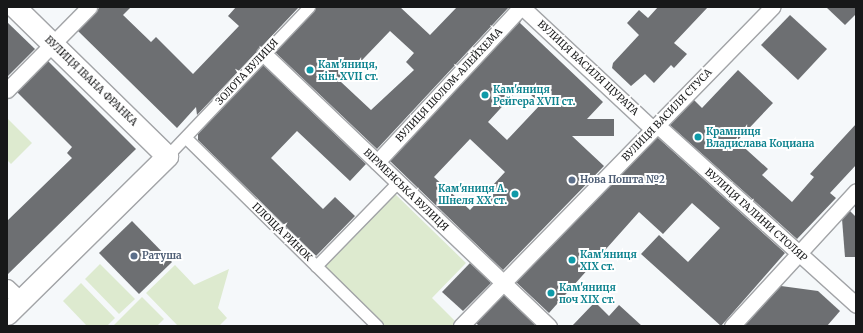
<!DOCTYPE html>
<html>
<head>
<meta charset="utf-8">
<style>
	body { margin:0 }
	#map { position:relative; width:863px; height:333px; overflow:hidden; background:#f5f8fa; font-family:Merriweather,serif }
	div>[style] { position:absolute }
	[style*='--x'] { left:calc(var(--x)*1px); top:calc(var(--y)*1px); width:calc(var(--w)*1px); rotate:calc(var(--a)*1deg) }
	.green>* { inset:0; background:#ddeacf }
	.building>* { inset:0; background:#6d6f72 }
	.roads { filter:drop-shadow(1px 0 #a2a4a7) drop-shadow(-1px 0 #a2a4a7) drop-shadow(0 1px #a2a4a7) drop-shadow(0 -1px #a2a4a7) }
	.pedestrian>* { height:11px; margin:-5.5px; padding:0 5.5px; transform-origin:5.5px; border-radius:5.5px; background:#fff }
	.minor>* { height:15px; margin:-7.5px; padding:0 7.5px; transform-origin:7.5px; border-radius:7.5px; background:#fff }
	.secondary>* { height:21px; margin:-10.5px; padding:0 10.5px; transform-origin:10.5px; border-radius:10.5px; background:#fff }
	.dots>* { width:11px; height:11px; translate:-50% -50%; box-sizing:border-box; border:2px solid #fff; border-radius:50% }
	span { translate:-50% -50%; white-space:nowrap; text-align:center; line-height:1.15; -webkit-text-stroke:4px #fff; paint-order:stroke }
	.culture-label { font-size:10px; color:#0d838f; font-weight:700 }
	.left { translate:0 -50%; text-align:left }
	.right { translate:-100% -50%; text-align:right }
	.street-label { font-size:10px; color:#171819 }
	.service-label { font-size:10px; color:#4e5e75; font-weight:700 }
	.frame { position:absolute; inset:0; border:8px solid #171819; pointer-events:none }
</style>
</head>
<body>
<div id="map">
	<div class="green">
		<i style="clip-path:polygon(7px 118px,32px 143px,11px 164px,7px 160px)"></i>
		<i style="clip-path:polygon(391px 190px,466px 263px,432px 298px,460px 326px,377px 326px,316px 266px)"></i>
		<i style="clip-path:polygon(100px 264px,135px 299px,119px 314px,85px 279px)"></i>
		<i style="clip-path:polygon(175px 265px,194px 285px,229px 269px,218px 308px,227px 318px,219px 326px,178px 326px,146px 293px)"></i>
		<i style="clip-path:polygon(81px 283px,115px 318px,107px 326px,87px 326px,63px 301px)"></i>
		<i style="clip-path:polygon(142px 297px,164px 319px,157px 326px,113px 326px)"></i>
	</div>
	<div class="building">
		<i style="clip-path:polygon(100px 7px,131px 7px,123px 15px,151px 42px,156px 37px,193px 74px,239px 26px,228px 16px,236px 7px,299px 7px,197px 115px,196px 107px,177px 128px,78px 31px)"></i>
		<i style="clip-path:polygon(evenodd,316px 7px,400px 7px,430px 35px,457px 7px,509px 7px,377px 149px,275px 52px,316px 7px,390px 31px,414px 53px,406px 62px,414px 70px,371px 110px,341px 82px,390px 31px)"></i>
		<i style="clip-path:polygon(658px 7px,708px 7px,674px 43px,687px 54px,674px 68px,671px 65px,654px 83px,645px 74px,631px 86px,612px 68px,613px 63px,639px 35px,627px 23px,639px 10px,648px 18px)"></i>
		<i style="clip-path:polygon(826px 7px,856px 7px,856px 14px,845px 25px)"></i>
		<i style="clip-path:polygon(790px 15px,827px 49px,798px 80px,761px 45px)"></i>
		<i style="clip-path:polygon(evenodd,522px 19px,520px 23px,603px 102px,587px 119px,614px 119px,614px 136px,572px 136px,604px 166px,503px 270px,390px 161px,522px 19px,521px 86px,541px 104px,507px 140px,488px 122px,521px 86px,522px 19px,470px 139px,505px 172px,470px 210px,434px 177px,470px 139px)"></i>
		<i style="clip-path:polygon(7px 22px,35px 49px,7px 77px)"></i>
		<i style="clip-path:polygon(48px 61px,136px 149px,7px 275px,7px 221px,72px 158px,67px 153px,72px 147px,17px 92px)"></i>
		<i style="clip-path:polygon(263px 65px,366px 164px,350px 181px,297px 131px,271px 158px,323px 209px,335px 197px,355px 216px,316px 256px,198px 140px,198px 134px)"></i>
		<i style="clip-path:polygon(738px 70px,773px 103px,737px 141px,768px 169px,762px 175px,792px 202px,814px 177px,810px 174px,856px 124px,856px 165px,830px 193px,836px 198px,797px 239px,670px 125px,694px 100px,702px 108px)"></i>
		<i style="clip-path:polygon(657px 137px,785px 253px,721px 326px,641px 254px,659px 235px,688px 262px,720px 228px,692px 203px,663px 234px,639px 212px,549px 313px,516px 282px)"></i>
		<i style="clip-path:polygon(850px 211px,856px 217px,856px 257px,845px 257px,842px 219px)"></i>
		<i style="clip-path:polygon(132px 221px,172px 262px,139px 294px,99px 253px)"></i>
		<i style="clip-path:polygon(470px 263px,491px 283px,463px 311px,442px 292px)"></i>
		<i style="clip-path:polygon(781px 286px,818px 291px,840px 311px,827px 326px,744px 326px)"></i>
		<i style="clip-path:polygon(504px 295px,536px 326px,479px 326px,476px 323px)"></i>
		<i style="clip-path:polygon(595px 302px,609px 316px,619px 305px,642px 326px,572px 326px)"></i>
	</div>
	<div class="roads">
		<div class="pedestrian">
			<i style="--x:186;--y:138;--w:268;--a:44.5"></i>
			<i style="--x:167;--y:156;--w:206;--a:-46.4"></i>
			<i style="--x:316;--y:266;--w:117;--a:-45.7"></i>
		</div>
		<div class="minor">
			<i style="--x:522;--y:7;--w:179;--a:43"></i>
			<i style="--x:264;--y:54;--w:394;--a:43.7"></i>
			<i style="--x:7;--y:90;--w:117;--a:-45.3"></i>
			<i style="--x:657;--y:125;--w:268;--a:42.1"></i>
			<i style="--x:377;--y:162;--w:212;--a:-47.1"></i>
			<i style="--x:7;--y:287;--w:19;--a:43"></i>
			<i style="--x:461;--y:326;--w:446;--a:-45.7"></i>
			<i style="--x:732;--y:326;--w:183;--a:-47.4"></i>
		</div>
		<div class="secondary">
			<i style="--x:7;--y:314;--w:225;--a:-44.6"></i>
			<i style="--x:167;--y:156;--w:213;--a:-135.6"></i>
		</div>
	</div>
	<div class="dots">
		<i style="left:310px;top:70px;background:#0f9aa8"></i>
		<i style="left:485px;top:95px;background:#0f9aa8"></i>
		<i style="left:698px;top:137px;background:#0f9aa8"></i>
		<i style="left:572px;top:180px;background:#5c6f8a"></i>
		<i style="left:515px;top:194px;background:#0f9aa8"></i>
		<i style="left:134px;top:256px;background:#5c6f8a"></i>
		<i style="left:572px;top:260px;background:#0f9aa8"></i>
		<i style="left:551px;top:293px;background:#0f9aa8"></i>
	</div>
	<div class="culture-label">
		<span class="left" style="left:318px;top:70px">Кам'яниця,<br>кін. XVII ст.</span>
		<span class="left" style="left:493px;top:95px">Кам'яниця<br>Рейгера XVII ст.</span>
		<span class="left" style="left:706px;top:137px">Крамниця<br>Владислава Коциана</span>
		<span class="right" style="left:507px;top:194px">Кам'яниця А.<br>Шнеля XX cт.</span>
		<span class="left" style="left:580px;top:260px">Кам'яниця<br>XIX ст.</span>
		<span class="left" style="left:559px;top:293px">Кам'яниця<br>поч XIX ст.</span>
	</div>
	<div class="street-label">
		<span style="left:588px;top:68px;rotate:43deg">ВУЛИЦЯ ВАСИЛЯ ЩУРАТА</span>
		<span style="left:247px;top:72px;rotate:-47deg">ЗОЛОТА ВУЛИЦЯ</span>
		<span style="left:91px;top:81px;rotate:44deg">ВУЛИЦЯ ІВАНА ФРАНКА</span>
		<span style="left:449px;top:85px;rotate:-47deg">ВУЛИЦЯ ШОЛОМ-АЛЕЙХЕМА</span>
		<span style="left:667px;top:115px;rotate:-46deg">ВУЛИЦЯ ВАСИЛЯ СТУСА</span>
		<span style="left:406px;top:190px;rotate:44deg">ВІРМЕНСЬКА ВУЛИЦЯ</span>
		<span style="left:756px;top:215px;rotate:42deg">ВУЛИЦЯ ГАЛИНИ СТОЛЯР</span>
		<span style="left:282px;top:232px;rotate:44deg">ПЛОЩА РИНОК</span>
	</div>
	<div class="service-label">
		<span class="left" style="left:580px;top:180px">Нова Пошта №2</span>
		<span class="left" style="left:142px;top:256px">Ратуша</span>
	</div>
	<div class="frame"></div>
</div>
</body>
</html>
